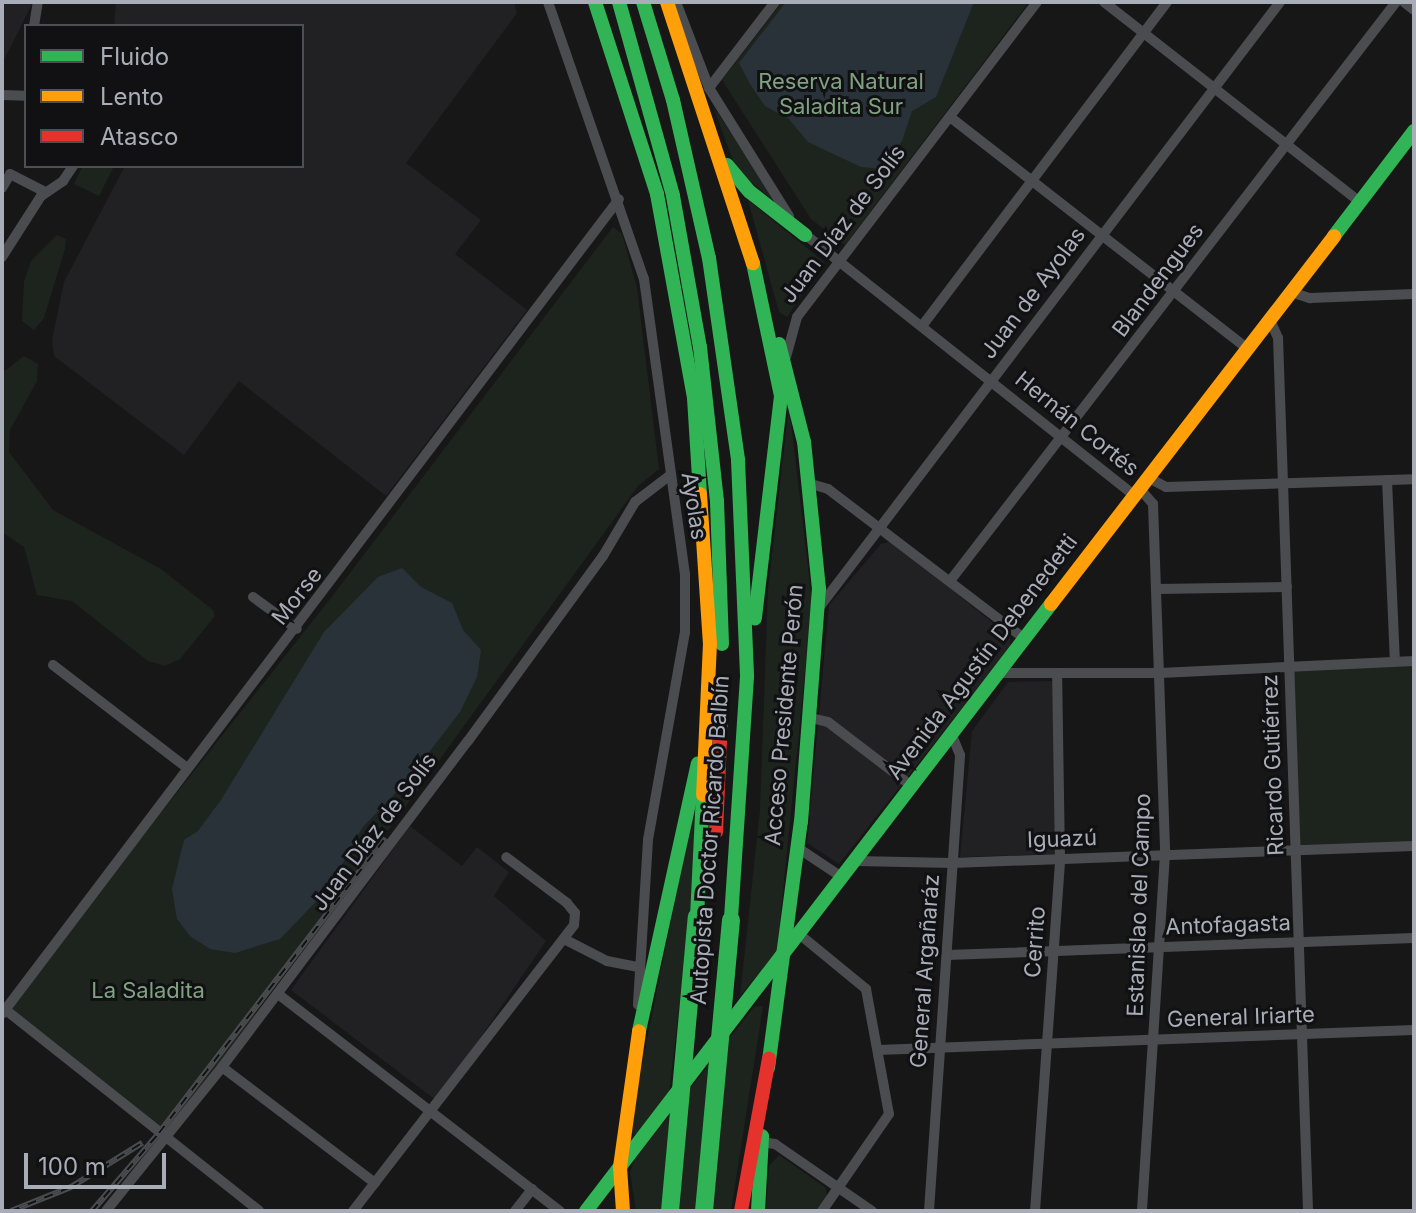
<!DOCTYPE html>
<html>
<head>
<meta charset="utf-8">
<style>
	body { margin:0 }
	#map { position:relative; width:1416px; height:1213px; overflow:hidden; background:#171717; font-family:Inter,sans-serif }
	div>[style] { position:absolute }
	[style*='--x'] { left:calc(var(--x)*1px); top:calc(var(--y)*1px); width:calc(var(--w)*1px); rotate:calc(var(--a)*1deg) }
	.built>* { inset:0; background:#212123 }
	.green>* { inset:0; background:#1d241e }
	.water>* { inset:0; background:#2a3239 }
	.street>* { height:10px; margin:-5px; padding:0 5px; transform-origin:5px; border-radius:5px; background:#4b4c50 }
	.fast>* { height:14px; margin:-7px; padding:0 7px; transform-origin:7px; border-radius:7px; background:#30b455 }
	.slow>* { height:14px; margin:-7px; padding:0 7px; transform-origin:7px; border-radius:7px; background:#ff9f0a }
	.jam>* { height:14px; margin:-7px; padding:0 7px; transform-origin:7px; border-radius:7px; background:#e5322d }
	.rail>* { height:6px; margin-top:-3px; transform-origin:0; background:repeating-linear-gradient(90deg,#111113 0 9px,#4b4c4f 0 18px); box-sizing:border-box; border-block:2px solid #4b4c4f }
	.fast-bridge>* { height:18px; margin:-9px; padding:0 9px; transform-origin:9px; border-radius:9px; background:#30b455 }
	span { translate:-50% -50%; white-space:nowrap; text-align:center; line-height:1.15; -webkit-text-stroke:6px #111113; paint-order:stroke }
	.park-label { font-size:22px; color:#7fa381 }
	.street-label { font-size:22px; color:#a8adb8 }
	.frame { position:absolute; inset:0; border:4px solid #a8adb8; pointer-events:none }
	.legend { position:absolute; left:24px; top:24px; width:280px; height:144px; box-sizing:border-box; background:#111113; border:2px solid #4d4f55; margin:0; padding:10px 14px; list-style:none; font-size:24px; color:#a8adb8 }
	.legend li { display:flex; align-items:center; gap:16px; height:40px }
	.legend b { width:40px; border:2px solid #4d4f55 }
	.scale { position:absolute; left:24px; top:1153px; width:142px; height:36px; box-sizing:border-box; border:4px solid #a8adb8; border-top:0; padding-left:10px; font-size:24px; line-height:28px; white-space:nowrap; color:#a8adb8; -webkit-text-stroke:6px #111113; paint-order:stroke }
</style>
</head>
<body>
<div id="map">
	<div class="built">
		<i style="clip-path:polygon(2px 2px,33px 2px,2px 64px)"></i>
		<i style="clip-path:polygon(116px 2px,514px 2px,517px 13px,406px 163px,481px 220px,455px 254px,527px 310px,386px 496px,239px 381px,184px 455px,54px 356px,52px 340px,64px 282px,125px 166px,302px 166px,302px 26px,114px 26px)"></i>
		<i style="clip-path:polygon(892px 541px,1010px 637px,1010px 647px,839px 864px,807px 843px,829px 605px,881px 544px)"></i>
		<i style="clip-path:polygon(1053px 681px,1056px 854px,960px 857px,972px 731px,1008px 682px)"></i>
		<i style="clip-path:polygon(410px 826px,462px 866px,477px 847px,509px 872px,494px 896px,546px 941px,437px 1101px,291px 990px)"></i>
	</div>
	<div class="green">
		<i style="clip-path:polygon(782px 2px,1029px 2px,845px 245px,811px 219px,722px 80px)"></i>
		<i style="clip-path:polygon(713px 106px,779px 206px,736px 169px)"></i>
		<i style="clip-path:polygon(83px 166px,114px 166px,99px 196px,74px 184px)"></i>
		<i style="clip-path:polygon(748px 200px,824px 262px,787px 317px,779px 312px)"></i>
		<i style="clip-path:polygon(613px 227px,622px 234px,637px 288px,659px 469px,638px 486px,165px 1138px,5px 1010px,334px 594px)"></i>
		<i style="clip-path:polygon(57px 235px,66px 239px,65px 249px,44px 318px,34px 330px,22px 321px,24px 282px,31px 261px)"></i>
		<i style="clip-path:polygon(24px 356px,38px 364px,37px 381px,10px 430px,9px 452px,53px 510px,161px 569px,213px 610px,215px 616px,180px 659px,165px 666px,148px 661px,72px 601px,37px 595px,24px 547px,2px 532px,2px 373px)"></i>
		<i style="clip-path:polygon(789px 405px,812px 602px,777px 951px,740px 996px,760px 810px,768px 590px)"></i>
		<i style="clip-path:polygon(1414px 661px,1414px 846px,1295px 850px,1291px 665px)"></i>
		<i style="clip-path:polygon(698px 784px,692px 898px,669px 1093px,636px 1135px,632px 1133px,637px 1090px)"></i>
		<i style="clip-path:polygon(763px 1006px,731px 1211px,636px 1211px,630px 1172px,635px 1159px,754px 1007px)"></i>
		<i style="clip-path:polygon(779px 1155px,826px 1188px,827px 1199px,817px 1211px,766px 1211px,769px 1166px)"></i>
	</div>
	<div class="water">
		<i style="clip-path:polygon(786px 2px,974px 2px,936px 97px,912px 111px,902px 141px,881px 169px,861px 167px,808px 142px,789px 119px,765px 106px,750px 84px,739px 63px)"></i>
		<i style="clip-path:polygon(402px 568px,421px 587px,452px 603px,463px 630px,481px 650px,477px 677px,460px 712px,406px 782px,362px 828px,329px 888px,280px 939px,235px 953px,210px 949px,190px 936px,177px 919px,172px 889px,184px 840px,198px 831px,221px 800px,324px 632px,378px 577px)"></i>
	</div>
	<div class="street">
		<i style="--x:548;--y:2;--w:293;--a:70.9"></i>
		<i style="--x:644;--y:279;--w:298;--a:82.1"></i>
		<i style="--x:685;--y:574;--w:58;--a:90"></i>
		<i style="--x:685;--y:632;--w:211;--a:100.1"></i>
		<i style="--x:648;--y:840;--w:165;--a:93.5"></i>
		<i style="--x:676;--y:2;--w:92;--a:69"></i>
		<i style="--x:709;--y:88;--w:151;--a:58"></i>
		<i style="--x:1104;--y:2;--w:325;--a:38"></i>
		<i style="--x:1404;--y:2;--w:13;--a:39"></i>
		<i style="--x:34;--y:26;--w:24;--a:-81"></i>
		<i style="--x:709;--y:88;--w:108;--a:-52.5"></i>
		<i style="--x:2;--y:95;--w:24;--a:2"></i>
		<i style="--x:950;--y:117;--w:378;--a:37.9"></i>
		<i style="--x:2;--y:188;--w:16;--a:-60"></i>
		<i style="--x:10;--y:174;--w:39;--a:27"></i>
		<i style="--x:802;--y:232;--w:425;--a:38.4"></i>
		<i style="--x:2;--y:257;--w:72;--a:-57.4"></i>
		<i style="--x:41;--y:196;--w:27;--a:-34"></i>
		<i style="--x:63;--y:181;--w:18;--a:-56"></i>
		<i style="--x:1291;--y:292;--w:20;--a:18"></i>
		<i style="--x:1310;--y:298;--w:104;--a:-2.2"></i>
		<i style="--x:1270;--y:320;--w:20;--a:66"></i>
		<i style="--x:1278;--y:338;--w:874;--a:88.03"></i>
		<i style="--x:922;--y:326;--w:406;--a:-52.9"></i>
		<i style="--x:786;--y:357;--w:41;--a:-74.6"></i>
		<i style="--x:797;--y:317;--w:396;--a:-52.7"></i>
		<i style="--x:1149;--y:478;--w:19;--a:28"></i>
		<i style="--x:1166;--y:487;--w:248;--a:-1.8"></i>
		<i style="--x:1387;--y:480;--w:181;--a:87.5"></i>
		<i style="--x:811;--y:484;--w:18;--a:16"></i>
		<i style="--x:828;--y:489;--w:248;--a:37.3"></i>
		<i style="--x:1140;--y:489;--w:20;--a:49"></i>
		<i style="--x:1153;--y:504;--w:350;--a:88"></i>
		<i style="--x:1165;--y:854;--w:358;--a:93.7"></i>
		<i style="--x:950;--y:581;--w:731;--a:-52.39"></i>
		<i style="--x:1157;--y:589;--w:130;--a:-0.9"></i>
		<i style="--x:253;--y:597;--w:54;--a:36"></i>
		<i style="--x:821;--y:605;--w:758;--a:-52.72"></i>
		<i style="--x:53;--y:665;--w:169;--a:37.5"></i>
		<i style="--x:999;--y:673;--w:161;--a:0"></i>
		<i style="--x:1160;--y:673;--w:254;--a:-2.7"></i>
		<i style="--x:811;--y:718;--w:17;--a:13"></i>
		<i style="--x:828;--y:722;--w:107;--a:37.4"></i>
		<i style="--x:798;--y:848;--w:54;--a:33.7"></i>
		<i style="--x:856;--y:861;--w:96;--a:1.2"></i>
		<i style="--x:952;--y:863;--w:462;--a:-2.1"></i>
		<i style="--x:799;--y:934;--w:87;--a:39.4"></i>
		<i style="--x:866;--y:989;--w:127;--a:79.6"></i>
		<i style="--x:889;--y:1114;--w:118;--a:124.6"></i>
		<i style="--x:564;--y:939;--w:48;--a:27.1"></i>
		<i style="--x:607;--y:961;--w:32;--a:11"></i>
		<i style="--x:947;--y:955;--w:467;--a:-2.1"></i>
		<i style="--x:278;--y:994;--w:356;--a:37.6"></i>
		<i style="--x:2;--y:1007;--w:328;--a:38.4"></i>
		<i style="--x:2;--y:1014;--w:1022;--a:-52.87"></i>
		<i style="--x:878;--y:1050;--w:536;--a:-2.14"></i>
		<i style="--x:222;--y:1067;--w:192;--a:37.2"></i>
		<i style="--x:761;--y:1142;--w:14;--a:8"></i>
		<i style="--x:775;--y:1144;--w:118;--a:34.6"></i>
		<i style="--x:106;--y:1211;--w:185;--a:-51.1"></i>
		<i style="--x:222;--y:1067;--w:408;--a:-53"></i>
		<i style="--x:468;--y:741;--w:229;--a:-53.9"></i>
		<i style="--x:603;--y:556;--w:63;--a:-59.3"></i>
		<i style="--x:635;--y:502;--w:43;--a:-37.4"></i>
		<i style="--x:353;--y:1211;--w:361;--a:-52.3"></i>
		<i style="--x:574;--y:925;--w:12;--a:-85"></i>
		<i style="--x:575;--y:913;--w:13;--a:-129"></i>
		<i style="--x:567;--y:903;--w:76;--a:-143"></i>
		<i style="--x:515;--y:1211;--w:28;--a:-52"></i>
		<i style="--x:929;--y:1211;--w:457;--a:-86.1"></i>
		<i style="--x:960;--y:755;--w:22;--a:-112"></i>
		<i style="--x:1035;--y:1211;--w:353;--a:-85.9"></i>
		<i style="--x:1060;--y:859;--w:184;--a:-90.9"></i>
	</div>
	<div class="fast">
		<i style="--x:595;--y:2;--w:202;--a:72.1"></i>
		<i style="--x:657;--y:194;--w:207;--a:79.7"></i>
		<i style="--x:694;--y:398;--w:96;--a:86.4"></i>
		<i style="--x:619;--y:2;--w:201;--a:74.4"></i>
		<i style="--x:673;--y:196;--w:153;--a:79.9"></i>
		<i style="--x:700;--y:347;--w:155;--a:83.7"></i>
		<i style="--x:717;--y:501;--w:143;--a:88"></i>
		<i style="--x:643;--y:2;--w:102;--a:73"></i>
		<i style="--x:673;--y:100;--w:162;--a:77.2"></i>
		<i style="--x:709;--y:258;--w:204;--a:81.8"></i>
		<i style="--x:738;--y:460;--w:217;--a:87.6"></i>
		<i style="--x:747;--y:677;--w:244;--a:93.8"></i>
		<i style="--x:727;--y:165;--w:35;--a:50"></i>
		<i style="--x:750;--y:192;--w:70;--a:38"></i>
		<i style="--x:1334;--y:236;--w:132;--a:-52.7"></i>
		<i style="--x:753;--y:263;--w:136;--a:78.1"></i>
		<i style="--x:781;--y:396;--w:224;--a:96.7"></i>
		<i style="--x:697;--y:917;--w:122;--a:-87.2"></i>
		<i style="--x:639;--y:1031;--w:274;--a:-77.6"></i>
		<i style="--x:768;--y:1068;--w:248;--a:-82.4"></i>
		<i style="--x:801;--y:822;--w:234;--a:-85.6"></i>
		<i style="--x:819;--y:589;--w:148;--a:-95.8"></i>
		<i style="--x:804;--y:442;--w:101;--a:-104.3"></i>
		<i style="--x:586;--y:1211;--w:765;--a:-52.55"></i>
		<i style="--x:758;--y:1211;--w:75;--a:-86.9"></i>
	</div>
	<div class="slow">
		<i style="--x:667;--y:2;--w:275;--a:71.8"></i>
		<i style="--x:700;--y:494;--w:149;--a:86.2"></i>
		<i style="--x:710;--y:643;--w:152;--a:92.6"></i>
		<i style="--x:1051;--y:604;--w:464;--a:-52.4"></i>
		<i style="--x:623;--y:1211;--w:44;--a:-93.9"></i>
		<i style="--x:620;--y:1167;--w:137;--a:-82"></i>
	</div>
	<div class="jam">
		<i style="--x:716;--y:832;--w:114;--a:-87.5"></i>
		<i style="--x:741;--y:1211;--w:155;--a:-79.6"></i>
	</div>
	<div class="rail">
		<i style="--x:11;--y:1211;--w:65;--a:-21.8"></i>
		<i style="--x:71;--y:1187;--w:84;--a:-31.8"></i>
		<i style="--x:92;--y:1211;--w:103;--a:-49.3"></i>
		<i style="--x:159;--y:1133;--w:372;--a:-52.5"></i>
	</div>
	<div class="fast-bridge">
		<i style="--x:670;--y:1211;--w:295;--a:-84.8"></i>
		<i style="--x:704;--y:1211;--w:292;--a:-84.7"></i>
	</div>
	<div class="park-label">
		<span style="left:841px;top:94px">Reserva Natural<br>Saladita Sur</span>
		<span style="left:148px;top:991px">La Saladita</span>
	</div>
	<div class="street-label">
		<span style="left:843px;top:224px;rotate:-53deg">Juan Díaz de Solís</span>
		<span style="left:1158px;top:280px;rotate:-53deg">Blandengues</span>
		<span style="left:1033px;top:293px;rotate:-53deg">Juan de Ayolas</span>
		<span style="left:1077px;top:424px;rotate:39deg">Hernán Cortés</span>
		<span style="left:694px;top:506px;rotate:81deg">Ayolas</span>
		<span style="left:297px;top:596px;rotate:-52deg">Morse</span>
		<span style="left:982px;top:657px;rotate:-53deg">Avenida Agustín Debenedetti</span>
		<span style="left:784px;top:715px;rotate:-85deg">Acceso Presidente Perón</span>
		<span style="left:1273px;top:765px;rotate:-92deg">Ricardo Gutiérrez</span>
		<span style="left:374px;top:832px;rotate:-53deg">Juan Díaz de Solís</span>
		<span style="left:1062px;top:839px;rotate:-2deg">Iguazú</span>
		<span style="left:710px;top:840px;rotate:-86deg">Autopista Doctor Ricardo Balbín</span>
		<span style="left:1139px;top:905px;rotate:-88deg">Estanislao del Campo</span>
		<span style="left:1228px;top:925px;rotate:-2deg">Antofagasta</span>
		<span style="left:1035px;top:942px;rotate:-86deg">Cerrito</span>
		<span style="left:925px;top:971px;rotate:-86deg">General Argañaráz</span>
		<span style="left:1241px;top:1017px;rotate:-2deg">General Iriarte</span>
	</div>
	<div class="frame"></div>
	<ul class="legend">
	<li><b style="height:10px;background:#30b455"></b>Fluido</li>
	<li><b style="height:10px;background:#ff9f0a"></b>Lento</li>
	<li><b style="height:10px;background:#e5322d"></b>Atasco</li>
	</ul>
	<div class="scale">100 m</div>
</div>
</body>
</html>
